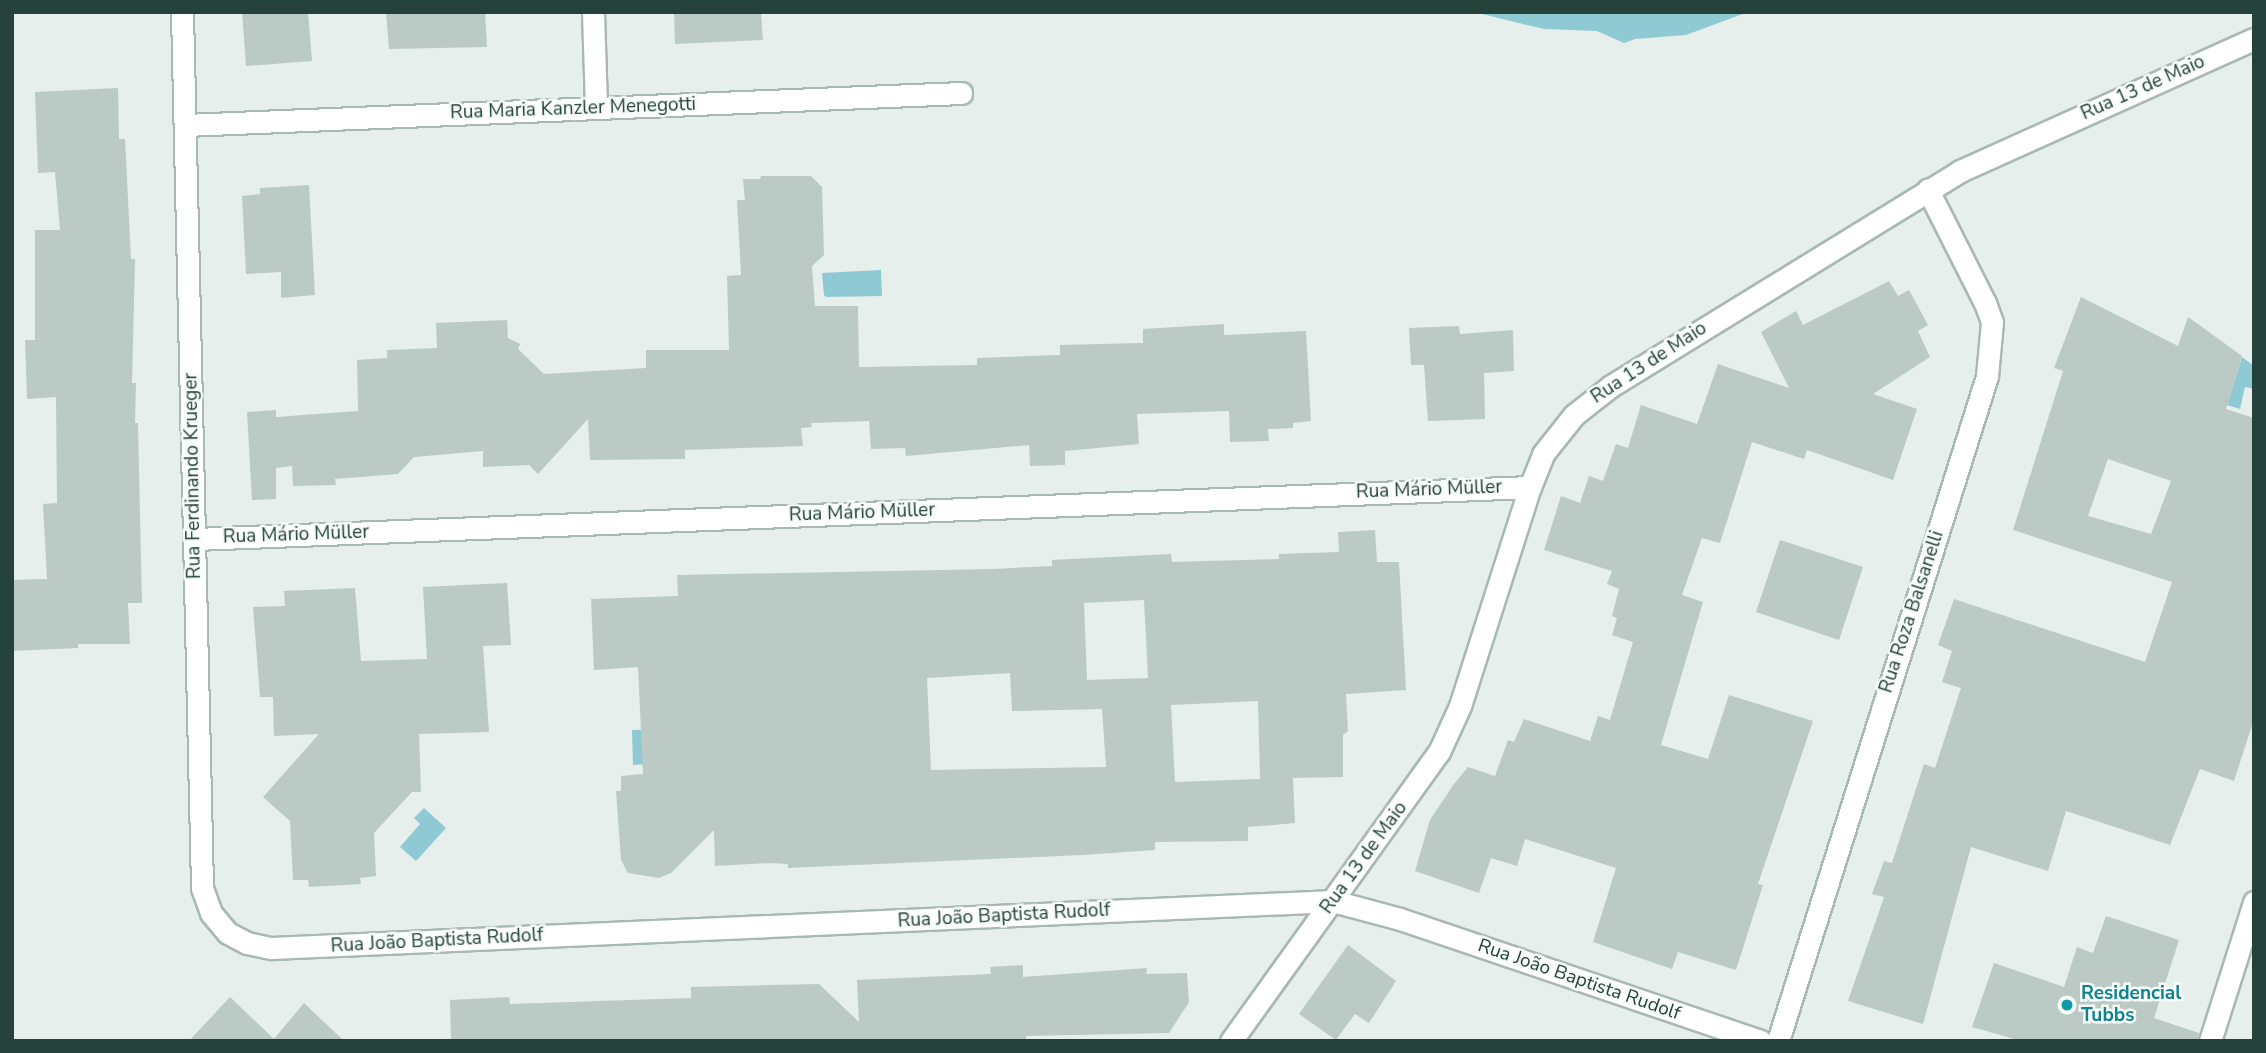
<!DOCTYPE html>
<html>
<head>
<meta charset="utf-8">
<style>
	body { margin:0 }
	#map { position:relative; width:2266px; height:1053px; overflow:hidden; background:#e6efeb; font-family:"Nunito Sans",sans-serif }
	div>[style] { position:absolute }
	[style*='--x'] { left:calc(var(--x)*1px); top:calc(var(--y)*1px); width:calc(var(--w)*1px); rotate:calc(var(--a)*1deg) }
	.water>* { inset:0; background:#8ec9d4 }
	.building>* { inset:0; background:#bbcac4 }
	.roads { filter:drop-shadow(2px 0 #a8b8b2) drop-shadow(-2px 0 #a8b8b2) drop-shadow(0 2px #a8b8b2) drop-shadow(0 -2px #a8b8b2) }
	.minor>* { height:21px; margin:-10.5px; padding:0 10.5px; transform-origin:10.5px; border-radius:10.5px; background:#fff }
	.secondary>* { height:21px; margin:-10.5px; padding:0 10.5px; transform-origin:10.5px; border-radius:10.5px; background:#fff }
	.dots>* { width:19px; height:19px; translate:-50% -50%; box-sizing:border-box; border:4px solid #f7fbf9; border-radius:50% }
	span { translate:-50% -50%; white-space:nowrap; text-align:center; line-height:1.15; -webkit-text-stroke:5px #f7fbf9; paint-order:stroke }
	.street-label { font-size:19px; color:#24423a }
	.culture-label { font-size:19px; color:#0d838f; font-weight:700 }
	.left { translate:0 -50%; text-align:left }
	.frame { position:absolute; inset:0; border:14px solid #24423a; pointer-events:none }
</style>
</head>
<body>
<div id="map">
	<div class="water">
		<i style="clip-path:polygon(1474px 12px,1748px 12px,1686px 35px,1635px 39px,1624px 43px,1597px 31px,1544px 29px)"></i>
		<i style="clip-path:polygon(881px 270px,882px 296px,826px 297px,824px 295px,822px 273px)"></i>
		<i style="clip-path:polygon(2242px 357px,2254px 366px,2254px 389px,2245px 387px,2240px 409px,2227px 405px)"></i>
		<i style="clip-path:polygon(677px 729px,648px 764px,633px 765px,632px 730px)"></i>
		<i style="clip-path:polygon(424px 808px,446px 828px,416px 861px,400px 847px,420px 824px,414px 818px)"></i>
	</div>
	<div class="building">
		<i style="clip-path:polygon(242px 12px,308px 12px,312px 61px,246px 66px)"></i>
		<i style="clip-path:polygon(386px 12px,485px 12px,487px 47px,389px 49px)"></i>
		<i style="clip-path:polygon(674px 12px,761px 12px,763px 40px,675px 44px)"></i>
		<i style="clip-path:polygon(118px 88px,119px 139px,125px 139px,131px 259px,135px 259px,132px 383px,136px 383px,135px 423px,138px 423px,142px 603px,128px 603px,130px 644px,78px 644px,78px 648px,12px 651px,12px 580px,47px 579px,43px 504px,57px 503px,56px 397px,27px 399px,25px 340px,35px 340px,35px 230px,60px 230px,55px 172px,38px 173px,35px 92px)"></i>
		<i style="clip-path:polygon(761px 176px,811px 176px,822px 187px,824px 255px,812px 266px,815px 306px,858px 306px,859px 367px,977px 365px,977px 358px,1060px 355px,1060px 345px,1143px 343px,1143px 329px,1224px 324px,1224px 335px,1306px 331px,1311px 421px,1293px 423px,1293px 428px,1268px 429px,1269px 441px,1230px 442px,1229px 411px,1137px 414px,1139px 444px,1065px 451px,1065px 465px,1030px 466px,1029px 445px,906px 456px,905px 448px,871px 449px,869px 421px,811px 423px,812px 427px,801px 428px,803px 446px,685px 450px,685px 459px,590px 460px,588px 419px,538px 474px,529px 465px,483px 467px,483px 451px,414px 457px,398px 474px,335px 479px,336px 485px,293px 486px,292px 466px,276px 468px,276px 499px,252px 500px,247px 412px,276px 410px,276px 417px,358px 411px,357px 360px,387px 358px,387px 350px,437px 348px,436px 323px,507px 320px,508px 338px,520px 344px,518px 349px,544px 374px,646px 368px,646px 350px,729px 350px,727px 276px,741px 275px,737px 200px,745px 200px,743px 179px,760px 179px)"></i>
		<i style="clip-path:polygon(309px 185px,315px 295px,281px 298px,281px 272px,246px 274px,242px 196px,260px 194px,260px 188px)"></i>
		<i style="clip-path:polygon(1889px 281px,1898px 296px,1909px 290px,1928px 325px,1918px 331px,1930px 357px,1873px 394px,1917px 409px,1893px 480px,1807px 450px,1804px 459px,1752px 442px,1720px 543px,1702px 538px,1682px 595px,1703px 602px,1661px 745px,1708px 759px,1729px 695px,1813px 721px,1758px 884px,1763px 885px,1736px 970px,1678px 952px,1672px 969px,1593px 942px,1616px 868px,1525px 839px,1517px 866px,1491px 858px,1479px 893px,1415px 871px,1430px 820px,1454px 784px,1468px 767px,1495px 776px,1508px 740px,1514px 742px,1524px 719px,1590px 741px,1598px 716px,1610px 720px,1633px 642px,1612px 635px,1617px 618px,1612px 616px,1619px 589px,1607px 584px,1612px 571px,1544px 550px,1561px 496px,1580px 503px,1589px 476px,1603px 481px,1616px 444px,1628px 448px,1641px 405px,1697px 424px,1718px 364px,1789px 388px,1761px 332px,1796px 311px,1803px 325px)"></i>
		<i style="clip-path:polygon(evenodd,2081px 297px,2178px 346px,2188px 317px,2242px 356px,2226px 409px,2254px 418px,2254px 719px,2234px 781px,2200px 769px,2170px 845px,2066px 811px,2048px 871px,1971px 847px,1923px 1024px,1848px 1001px,1884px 897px,1872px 894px,1884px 861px,1892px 863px,1924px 764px,1935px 768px,1961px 688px,1942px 682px,1952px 651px,1938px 645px,1954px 599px,2145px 662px,2172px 582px,2013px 530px,2063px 371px,2054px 368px,2081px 297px,2108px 459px,2171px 481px,2151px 534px,2088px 516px,2108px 459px)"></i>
		<i style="clip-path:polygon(1459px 326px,1460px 334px,1513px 330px,1514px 371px,1484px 373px,1485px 419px,1428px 421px,1424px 365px,1411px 365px,1409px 328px)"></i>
		<i style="clip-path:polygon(evenodd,1375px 530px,1377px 562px,1399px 562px,1406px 690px,1346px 694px,1348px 731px,1343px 735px,1343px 777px,1293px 778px,1295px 823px,1248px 827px,1248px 841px,1155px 842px,1155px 850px,1082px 855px,788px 868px,788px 864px,770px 863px,715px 866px,714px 830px,671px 873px,659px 878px,628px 873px,621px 860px,616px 791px,621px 791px,621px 776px,643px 774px,638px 667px,594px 670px,591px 599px,678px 596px,677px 575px,994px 569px,1052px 566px,1052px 560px,1171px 554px,1172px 562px,1279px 559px,1279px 554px,1339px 552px,1338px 532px,1375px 530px,1144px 600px,1148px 678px,1087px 680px,1084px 603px,1144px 600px,1375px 530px,1010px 673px,1012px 711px,1102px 709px,1106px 767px,931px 770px,927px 678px,1010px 673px,1375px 530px,1258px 701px,1260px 779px,1175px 782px,1171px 705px,1258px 701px)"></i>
		<i style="clip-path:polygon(1780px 540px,1863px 567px,1839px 640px,1756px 612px)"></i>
		<i style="clip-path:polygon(507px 583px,511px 645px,483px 646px,489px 732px,419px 734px,421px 792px,412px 792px,374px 833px,376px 876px,360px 878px,361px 884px,309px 887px,308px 880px,293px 880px,290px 821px,263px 797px,319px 734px,274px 736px,273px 697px,260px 697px,253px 607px,285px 606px,284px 591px,355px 588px,361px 661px,427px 659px,423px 587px)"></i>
		<i style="clip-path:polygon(2106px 916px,2179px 940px,2154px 1018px,2199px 1033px,2197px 1041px,2021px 1041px,1972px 1027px,1994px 963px,2064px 987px,2077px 947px,2093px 953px)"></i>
		<i style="clip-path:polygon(1348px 945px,1396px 981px,1369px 1023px,1355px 1014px,1336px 1040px,1299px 1014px)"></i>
		<i style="clip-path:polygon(1023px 965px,1023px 977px,1147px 968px,1146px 974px,1187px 973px,1189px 1002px,1169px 1033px,1026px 1036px,1026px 1041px,451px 1041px,450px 1000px,509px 997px,510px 1004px,691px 998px,691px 987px,819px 984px,859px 1022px,857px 980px,991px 974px,990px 967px)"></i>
		<i style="clip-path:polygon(230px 997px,274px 1039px,304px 1003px,344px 1041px,189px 1041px)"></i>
	</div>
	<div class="roads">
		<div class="minor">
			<i style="--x:182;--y:12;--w:876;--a:88.69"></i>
			<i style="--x:202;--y:888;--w:27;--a:70"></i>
			<i style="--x:211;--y:913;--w:26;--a:50"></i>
			<i style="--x:228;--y:933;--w:21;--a:28"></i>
			<i style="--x:247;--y:943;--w:25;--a:12"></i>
			<i style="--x:271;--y:948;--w:1063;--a:-2.53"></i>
			<i style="--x:1333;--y:901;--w:69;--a:15"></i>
			<i style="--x:1400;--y:919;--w:381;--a:18.7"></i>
			<i style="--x:593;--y:12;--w:96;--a:88.2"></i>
			<i style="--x:185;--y:125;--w:777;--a:-2.36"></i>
			<i style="--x:195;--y:539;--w:1336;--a:-2.23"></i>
			<i style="--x:1778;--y:1041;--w:697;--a:-72.55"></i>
			<i style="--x:1987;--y:376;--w:54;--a:-84.7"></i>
			<i style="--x:1992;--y:322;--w:20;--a:-110"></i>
			<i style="--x:1985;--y:303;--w:127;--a:-116.8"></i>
			<i style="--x:2210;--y:1041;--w:146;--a:-72.4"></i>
		</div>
		<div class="secondary">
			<i style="--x:1231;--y:1041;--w:356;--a:-54.3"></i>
			<i style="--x:1439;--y:752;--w:51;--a:-65.5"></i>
			<i style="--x:1460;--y:706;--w:230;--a:-72.3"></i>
			<i style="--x:1530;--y:487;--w:35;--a:-68"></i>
			<i style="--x:1543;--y:454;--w:50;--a:-51.5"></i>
			<i style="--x:1574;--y:415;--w:47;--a:-38.1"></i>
			<i style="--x:1611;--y:386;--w:410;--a:-31.6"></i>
			<i style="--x:1960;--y:171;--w:322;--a:-24.2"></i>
		</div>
	</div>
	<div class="dots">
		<i style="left:2067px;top:1005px;background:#0f9aa8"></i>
	</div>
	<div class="street-label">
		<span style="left:2143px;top:88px;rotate:-24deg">Rua 13 de Maio</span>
		<span style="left:573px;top:109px;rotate:-2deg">Rua Maria Kanzler Menegotti</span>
		<span style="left:1649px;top:363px;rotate:-33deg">Rua 13 de Maio</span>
		<span style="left:193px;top:476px;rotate:-91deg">Rua Ferdinando Krueger</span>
		<span style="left:1429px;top:490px;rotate:-2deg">Rua Mário Müller</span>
		<span style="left:862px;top:513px;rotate:-2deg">Rua Mário Müller</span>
		<span style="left:296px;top:535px;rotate:-2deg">Rua Mário Müller</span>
		<span style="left:1912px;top:612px;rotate:-72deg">Rua Roza Balsanelli</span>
		<span style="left:1364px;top:858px;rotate:-54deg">Rua 13 de Maio</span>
		<span style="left:1004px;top:916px;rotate:-3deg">Rua João Baptista Rudolf</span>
		<span style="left:437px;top:941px;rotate:-3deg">Rua João Baptista Rudolf</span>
		<span style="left:1579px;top:980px;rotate:19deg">Rua João Baptista Rudolf</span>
	</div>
	<div class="culture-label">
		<span class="left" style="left:2081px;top:1005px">Residencial<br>Tubbs</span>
	</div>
	<div class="frame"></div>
</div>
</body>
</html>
